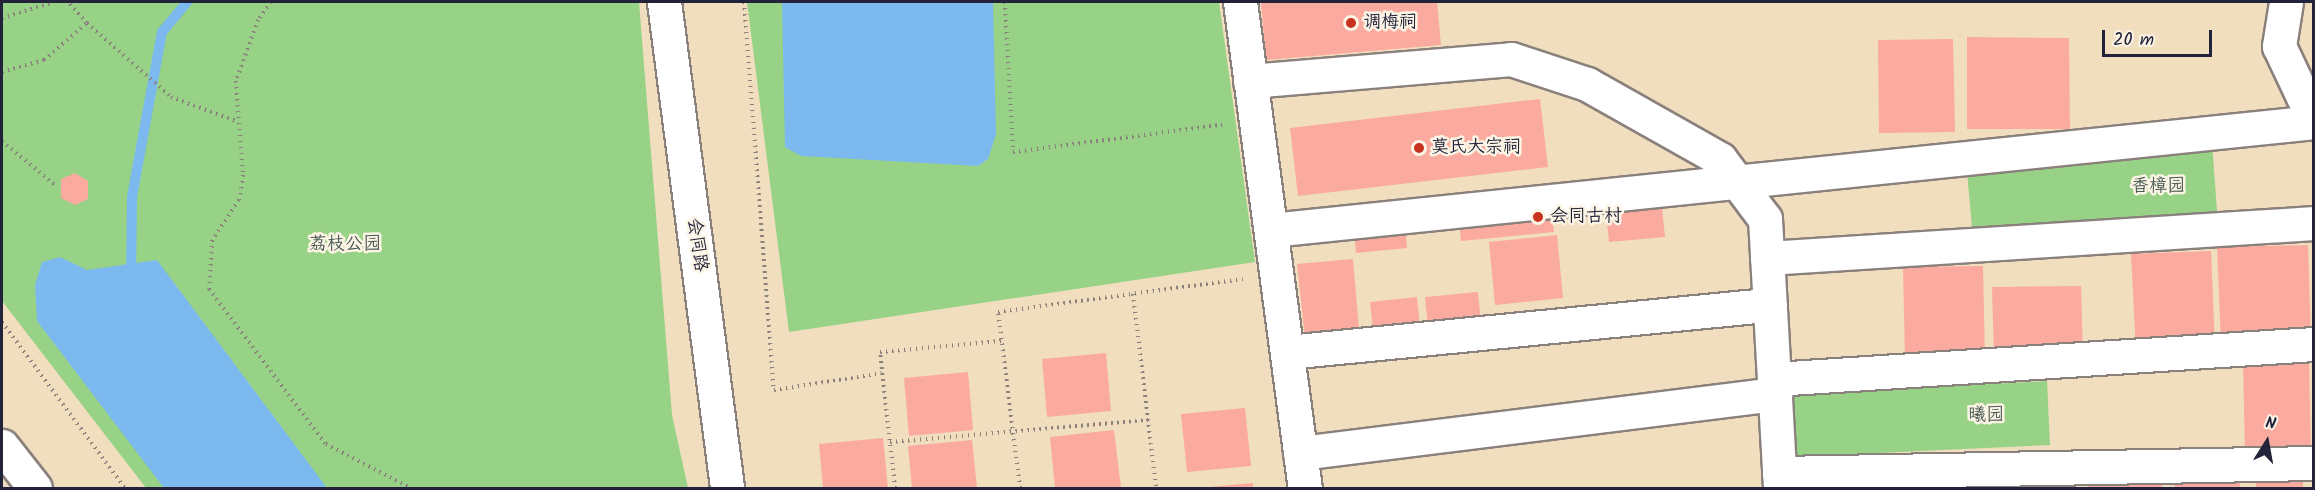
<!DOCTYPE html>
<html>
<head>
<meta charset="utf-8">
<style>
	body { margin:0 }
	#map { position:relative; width:2315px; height:490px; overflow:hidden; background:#f1debe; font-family:Kalam,"LXGW WenKai TC",sans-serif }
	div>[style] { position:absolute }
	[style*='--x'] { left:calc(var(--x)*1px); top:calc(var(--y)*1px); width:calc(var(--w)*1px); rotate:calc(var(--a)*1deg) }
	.green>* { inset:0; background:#97d287 }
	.water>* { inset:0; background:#7bb9ee }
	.stream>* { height:10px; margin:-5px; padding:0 5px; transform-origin:5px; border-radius:5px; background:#7bb9ee }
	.building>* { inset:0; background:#fbaa9f }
	.path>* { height:4px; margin-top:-2px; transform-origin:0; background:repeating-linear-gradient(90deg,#8a807c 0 1.5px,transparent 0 6px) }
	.roads { filter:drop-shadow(2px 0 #8a807c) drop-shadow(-2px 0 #8a807c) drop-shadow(0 2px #8a807c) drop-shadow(0 -2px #8a807c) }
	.minor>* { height:33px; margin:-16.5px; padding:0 16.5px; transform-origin:16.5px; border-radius:16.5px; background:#fff }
	.dots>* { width:16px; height:16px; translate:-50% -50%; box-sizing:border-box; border:3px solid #fcf5e5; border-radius:50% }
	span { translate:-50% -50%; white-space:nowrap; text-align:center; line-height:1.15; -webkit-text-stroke:5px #fcf5e5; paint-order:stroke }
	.poi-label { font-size:18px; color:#22223b }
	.left { translate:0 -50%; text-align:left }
	.park-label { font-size:18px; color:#455752 }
	.street-label { font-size:18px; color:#22223b }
	.frame { position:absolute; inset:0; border:3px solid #22223b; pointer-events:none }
	.north { position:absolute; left:2237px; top:412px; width:60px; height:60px; -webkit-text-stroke:4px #fcf5e5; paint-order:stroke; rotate:11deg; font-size:16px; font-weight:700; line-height:24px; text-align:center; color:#22223b }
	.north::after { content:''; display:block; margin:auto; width:21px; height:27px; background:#22223b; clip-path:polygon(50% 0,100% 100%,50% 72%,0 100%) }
	.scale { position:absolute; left:2102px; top:30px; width:110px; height:27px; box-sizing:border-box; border:3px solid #22223b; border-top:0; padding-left:8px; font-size:18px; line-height:21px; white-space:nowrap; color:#22223b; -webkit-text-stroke:4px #fcf5e5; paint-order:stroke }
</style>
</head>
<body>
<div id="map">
	<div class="green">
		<i style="clip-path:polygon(2px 2px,639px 2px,672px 415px,688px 488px,146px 488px,2px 301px)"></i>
		<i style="clip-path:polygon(747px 2px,1219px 2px,1255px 262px,789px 332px)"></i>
		<i style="clip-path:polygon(2212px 142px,2218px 225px,1973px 239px,1966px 161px)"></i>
		<i style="clip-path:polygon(2047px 381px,2050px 445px,1793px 457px,1790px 394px)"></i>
	</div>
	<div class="water">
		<i style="clip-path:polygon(782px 2px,993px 2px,996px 134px,988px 159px,978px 166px,801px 156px,785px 147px)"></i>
		<i style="clip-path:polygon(60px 257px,87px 270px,157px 260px,327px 488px,164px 488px,37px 321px,35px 285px,42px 262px)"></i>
	</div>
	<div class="stream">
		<i style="--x:131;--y:280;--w:83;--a:-89.3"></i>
		<i style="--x:132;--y:197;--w:168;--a:-79.7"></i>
		<i style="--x:162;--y:32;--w:39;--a:-50"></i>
	</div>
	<div class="building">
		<i style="clip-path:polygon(1261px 2px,1437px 2px,1441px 45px,1266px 60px)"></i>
		<i style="clip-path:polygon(1967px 37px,2069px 38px,2070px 129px,1967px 129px)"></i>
		<i style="clip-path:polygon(1953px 39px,1955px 132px,1879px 133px,1878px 40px)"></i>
		<i style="clip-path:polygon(1540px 99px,1548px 167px,1298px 196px,1290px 128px)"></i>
		<i style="clip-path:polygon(75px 173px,88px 181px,88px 199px,75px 205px,61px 198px,61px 179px)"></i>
		<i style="clip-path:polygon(1661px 198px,1665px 237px,1609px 242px,1605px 203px)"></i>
		<i style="clip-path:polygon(1551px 207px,1554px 232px,1461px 241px,1459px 216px)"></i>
		<i style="clip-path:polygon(1405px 223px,1407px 248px,1356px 253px,1354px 228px)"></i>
		<i style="clip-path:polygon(1557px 235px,1563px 298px,1495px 305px,1489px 242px)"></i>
		<i style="clip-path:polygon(2308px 245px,2311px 341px,2221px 344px,2217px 247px)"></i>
		<i style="clip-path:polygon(2211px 251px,2215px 347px,2136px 351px,2131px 254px)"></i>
		<i style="clip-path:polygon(1353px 259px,1360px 341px,1306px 347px,1297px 264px)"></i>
		<i style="clip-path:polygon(1983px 266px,1985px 359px,1905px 360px,1903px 267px)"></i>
		<i style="clip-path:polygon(2081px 286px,2083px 354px,1994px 356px,1992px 287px)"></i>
		<i style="clip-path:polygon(1478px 292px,1482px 332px,1429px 338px,1425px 297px)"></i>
		<i style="clip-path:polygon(1417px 297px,1421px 337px,1374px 341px,1370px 302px)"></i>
		<i style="clip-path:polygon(1106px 353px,1111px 411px,1047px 417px,1042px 359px)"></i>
		<i style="clip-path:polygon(2309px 359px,2311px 457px,2245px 458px,2243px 360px)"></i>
		<i style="clip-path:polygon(968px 372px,973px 430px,909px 436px,904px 378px)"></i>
		<i style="clip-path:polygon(1245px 408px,1251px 466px,1187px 472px,1181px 414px)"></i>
		<i style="clip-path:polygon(1114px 430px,1121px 488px,1055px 488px,1050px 437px)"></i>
		<i style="clip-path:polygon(883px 438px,888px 488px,823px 488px,819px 444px)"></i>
		<i style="clip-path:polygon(972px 440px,977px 488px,912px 488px,908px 446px)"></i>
		<i style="clip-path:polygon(2303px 471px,2303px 488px,2256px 488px,2255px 474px)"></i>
		<i style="clip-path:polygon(2239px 472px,2240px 488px,2175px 488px,2175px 474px)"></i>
		<i style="clip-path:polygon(2161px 474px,2162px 488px,2088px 488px,2087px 477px)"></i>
		<i style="clip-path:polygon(2074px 476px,2074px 488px,1944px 488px,1943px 482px)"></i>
		<i style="clip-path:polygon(1253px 483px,1253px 488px,1209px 488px,1209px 487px)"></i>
	</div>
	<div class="path">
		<i style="--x:271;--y:2;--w:22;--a:126"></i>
		<i style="--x:258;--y:20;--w:65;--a:109.8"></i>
		<i style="--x:236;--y:81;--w:94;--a:85.7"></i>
		<i style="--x:243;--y:175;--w:25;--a:99"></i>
		<i style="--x:239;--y:200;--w:48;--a:124"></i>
		<i style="--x:212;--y:240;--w:49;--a:93.5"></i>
		<i style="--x:209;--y:289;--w:194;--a:53"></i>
		<i style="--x:326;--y:444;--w:96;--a:27.4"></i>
		<i style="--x:744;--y:2;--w:389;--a:85.6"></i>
		<i style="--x:774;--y:390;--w:109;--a:-8.9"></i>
		<i style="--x:1005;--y:2;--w:150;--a:86.9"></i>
		<i style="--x:1013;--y:152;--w:211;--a:-7.4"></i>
		<i style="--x:2;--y:18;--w:54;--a:-17.1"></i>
		<i style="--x:87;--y:23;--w:112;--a:41.4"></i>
		<i style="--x:171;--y:97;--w:72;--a:20.2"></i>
		<i style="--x:2;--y:72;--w:44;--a:-15.9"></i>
		<i style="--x:44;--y:60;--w:57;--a:-40.7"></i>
		<i style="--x:87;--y:23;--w:28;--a:-132"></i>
		<i style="--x:2;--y:141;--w:70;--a:39.8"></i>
		<i style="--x:1133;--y:294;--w:195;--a:83.2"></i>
		<i style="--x:2;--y:322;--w:207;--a:53.5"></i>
		<i style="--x:890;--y:442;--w:259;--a:-4.9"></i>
		<i style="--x:895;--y:488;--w:137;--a:-96.3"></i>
		<i style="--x:880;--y:352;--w:122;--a:-5.2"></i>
		<i style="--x:1020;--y:488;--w:177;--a:-97.1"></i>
		<i style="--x:998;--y:312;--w:247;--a:-7.7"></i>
	</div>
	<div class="roads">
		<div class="minor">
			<i style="--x:664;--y:2;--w:490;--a:82.6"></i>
			<i style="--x:1240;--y:2;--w:490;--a:82.4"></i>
			<i style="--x:2286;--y:2;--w:45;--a:99"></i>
			<i style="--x:2279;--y:46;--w:82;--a:64.7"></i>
			<i style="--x:1250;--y:81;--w:262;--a:-4.8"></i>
			<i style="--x:1511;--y:59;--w:80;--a:18.2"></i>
			<i style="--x:1587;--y:84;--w:153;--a:29.4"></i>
			<i style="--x:1720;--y:159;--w:75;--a:53.1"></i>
			<i style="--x:1765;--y:219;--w:269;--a:86.8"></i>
			<i style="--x:1271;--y:230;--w:1049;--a:-5.91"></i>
			<i style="--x:1767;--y:258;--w:548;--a:-3.66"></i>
			<i style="--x:1287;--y:352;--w:485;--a:-5.6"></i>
			<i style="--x:1774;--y:379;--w:541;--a:-3.71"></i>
			<i style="--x:2;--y:446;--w:53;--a:51.8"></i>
			<i style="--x:1300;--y:453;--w:479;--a:-7.1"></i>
			<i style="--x:1779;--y:473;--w:535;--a:-1.07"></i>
		</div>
	</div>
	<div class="dots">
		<i style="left:1351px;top:23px;background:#c8321e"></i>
		<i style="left:1419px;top:148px;background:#c8321e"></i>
		<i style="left:1538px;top:217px;background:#c8321e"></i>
	</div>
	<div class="poi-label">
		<span class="left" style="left:1363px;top:23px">调梅祠</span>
		<span class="left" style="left:1431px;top:148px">莫氏大宗祠</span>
		<span class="left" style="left:1550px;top:217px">会同古村</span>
	</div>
	<div class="park-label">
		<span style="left:2158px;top:187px">香樟园</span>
		<span style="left:345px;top:245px">荔枝公园</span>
		<span style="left:1986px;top:416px">曦园</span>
	</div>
	<div class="street-label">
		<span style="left:696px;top:245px;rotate:82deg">会同路</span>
	</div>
	<div class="frame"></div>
	<div class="north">N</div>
	<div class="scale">20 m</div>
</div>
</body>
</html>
